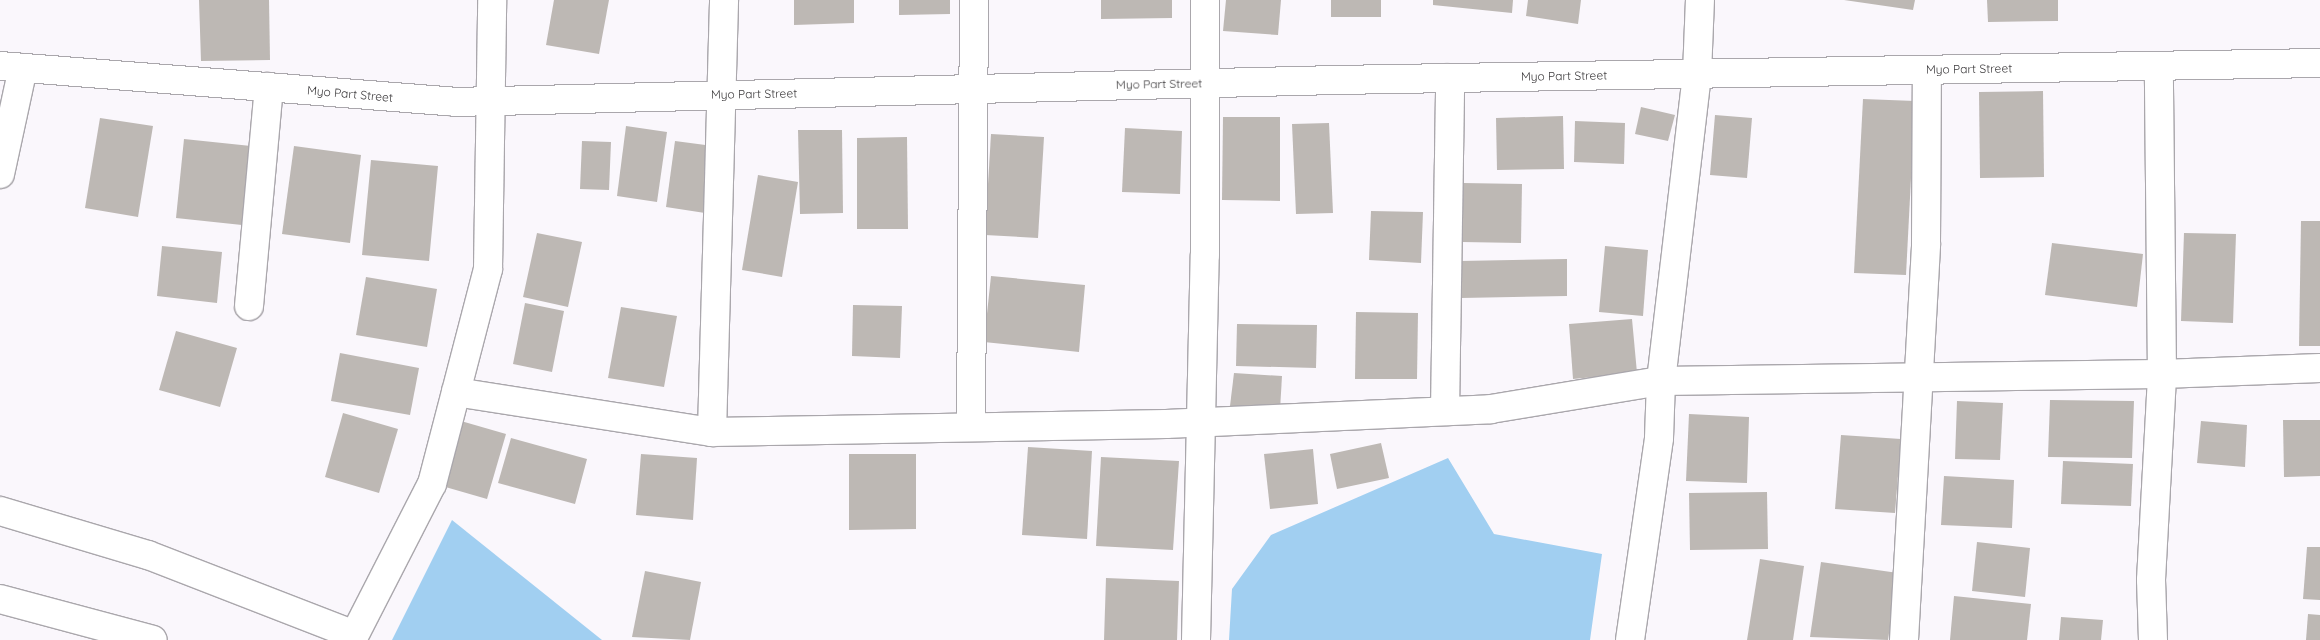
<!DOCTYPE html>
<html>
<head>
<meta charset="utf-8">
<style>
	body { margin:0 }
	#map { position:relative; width:2320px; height:640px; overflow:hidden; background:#faf7fc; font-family:Quicksand,sans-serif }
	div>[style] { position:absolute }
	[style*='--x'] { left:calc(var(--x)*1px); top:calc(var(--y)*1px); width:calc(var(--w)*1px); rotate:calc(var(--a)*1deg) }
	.water>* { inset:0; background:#a1cff1 }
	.building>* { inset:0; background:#bdb8b4 }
	.roads { filter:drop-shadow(1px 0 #aaa7ac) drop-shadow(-1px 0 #aaa7ac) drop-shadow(0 1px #aaa7ac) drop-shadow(0 -1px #aaa7ac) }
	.street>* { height:28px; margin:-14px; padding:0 14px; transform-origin:14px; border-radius:14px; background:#fff }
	span { translate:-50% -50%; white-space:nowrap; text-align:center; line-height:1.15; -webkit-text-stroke:4px #fff; paint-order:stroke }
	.street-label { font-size:12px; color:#3b393b }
</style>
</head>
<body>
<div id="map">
	<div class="water">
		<i style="clip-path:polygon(1448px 458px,1494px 534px,1602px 554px,1590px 640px,1229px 640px,1232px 589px,1271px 535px)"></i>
		<i style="clip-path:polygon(452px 520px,602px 640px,392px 640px)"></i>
	</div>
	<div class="building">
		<i style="clip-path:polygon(199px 0,269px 0,270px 60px,201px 61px)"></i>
		<i style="clip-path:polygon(554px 0,609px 0,599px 54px,546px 45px)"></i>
		<i style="clip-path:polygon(794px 0,854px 0,854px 23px,794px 25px)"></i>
		<i style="clip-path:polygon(899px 0,950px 0,950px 14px,899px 15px)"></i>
		<i style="clip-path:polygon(1101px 0,1172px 0,1172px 18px,1101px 19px)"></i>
		<i style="clip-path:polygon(1226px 0,1281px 0,1278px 35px,1223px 31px)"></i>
		<i style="clip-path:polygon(1331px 0,1381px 0,1381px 17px,1331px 17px)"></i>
		<i style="clip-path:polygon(1433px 0,1513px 0,1512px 13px,1433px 5px)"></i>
		<i style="clip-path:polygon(1528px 0,1581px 0,1578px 24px,1526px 16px)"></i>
		<i style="clip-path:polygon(1844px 0,1915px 0,1913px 10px)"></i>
		<i style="clip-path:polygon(1987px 0,2058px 0,2058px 21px,1988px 22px)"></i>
		<i style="clip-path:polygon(2043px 91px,2044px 177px,1980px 178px,1979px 92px)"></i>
		<i style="clip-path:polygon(1863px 99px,1915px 101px,1906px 275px,1854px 273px)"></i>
		<i style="clip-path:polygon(1641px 107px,1675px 115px,1668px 141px,1635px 134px)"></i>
		<i style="clip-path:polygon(1715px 115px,1752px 118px,1747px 178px,1710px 175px)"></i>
		<i style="clip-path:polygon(1563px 116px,1564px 169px,1497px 170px,1496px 118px)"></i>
		<i style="clip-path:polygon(1223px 117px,1280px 117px,1280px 201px,1222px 200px)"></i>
		<i style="clip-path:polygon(100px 118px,153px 126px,138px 217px,85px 208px)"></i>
		<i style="clip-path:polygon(1575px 121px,1625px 123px,1624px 164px,1574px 162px)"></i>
		<i style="clip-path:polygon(1329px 123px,1333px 213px,1296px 214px,1292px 124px)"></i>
		<i style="clip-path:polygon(626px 126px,667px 132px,657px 202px,617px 196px)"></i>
		<i style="clip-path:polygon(1125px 128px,1182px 131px,1180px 194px,1122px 192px)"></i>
		<i style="clip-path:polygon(798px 130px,842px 130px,843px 213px,800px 214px)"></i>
		<i style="clip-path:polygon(991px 134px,1044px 137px,1038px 238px,985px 235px)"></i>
		<i style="clip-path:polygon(907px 137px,908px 229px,857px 229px,857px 138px)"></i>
		<i style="clip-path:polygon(184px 139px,251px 146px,242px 225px,176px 218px)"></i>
		<i style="clip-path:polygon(582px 141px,611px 142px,609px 190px,580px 189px)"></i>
		<i style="clip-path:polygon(675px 141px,713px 146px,705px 213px,666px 207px)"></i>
		<i style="clip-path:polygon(294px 146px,361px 155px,350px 243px,282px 234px)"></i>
		<i style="clip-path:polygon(371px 160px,438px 166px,429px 261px,362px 255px)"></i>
		<i style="clip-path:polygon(758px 175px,798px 182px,782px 277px,742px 270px)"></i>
		<i style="clip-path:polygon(1463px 183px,1522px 184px,1521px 243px,1462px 242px)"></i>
		<i style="clip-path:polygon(1371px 211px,1423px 212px,1421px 263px,1369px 260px)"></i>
		<i style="clip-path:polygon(2301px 221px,2320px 221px,2320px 346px,2299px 346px)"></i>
		<i style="clip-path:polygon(537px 233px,582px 242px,568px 307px,523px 297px)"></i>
		<i style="clip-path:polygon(2184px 233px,2236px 234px,2233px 323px,2181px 321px)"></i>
		<i style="clip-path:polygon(2052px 243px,2143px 254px,2137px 307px,2045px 295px)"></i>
		<i style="clip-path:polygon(162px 246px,222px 252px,217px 303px,157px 296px)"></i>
		<i style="clip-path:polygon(1605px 246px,1648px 250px,1643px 316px,1599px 312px)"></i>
		<i style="clip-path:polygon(1567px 259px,1567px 296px,1461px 298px,1460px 261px)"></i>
		<i style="clip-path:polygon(991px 276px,1085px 285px,1079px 352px,984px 342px)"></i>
		<i style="clip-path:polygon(366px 277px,437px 289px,427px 347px,356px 335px)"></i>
		<i style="clip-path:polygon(525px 303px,564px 311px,552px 372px,513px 364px)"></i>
		<i style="clip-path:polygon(853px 305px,902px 306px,900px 358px,852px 356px)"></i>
		<i style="clip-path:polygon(621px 307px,677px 316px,664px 387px,608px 378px)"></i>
		<i style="clip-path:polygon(1356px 312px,1418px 313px,1417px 379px,1355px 379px)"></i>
		<i style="clip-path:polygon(1632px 319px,1637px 373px,1573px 379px,1569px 324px)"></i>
		<i style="clip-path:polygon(1237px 324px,1317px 325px,1316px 368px,1236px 366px)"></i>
		<i style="clip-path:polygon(176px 331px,237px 348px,220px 407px,159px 390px)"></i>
		<i style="clip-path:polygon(340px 353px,419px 368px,410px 415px,331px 401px)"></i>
		<i style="clip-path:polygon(1234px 373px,1282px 376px,1280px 410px,1230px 406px)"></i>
		<i style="clip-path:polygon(2050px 400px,2134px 401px,2132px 458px,2048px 457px)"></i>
		<i style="clip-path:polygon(1957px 401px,2003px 403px,2000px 460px,1955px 459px)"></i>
		<i style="clip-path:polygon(343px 413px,398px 429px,379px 493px,325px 477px)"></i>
		<i style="clip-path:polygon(1689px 414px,1749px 417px,1747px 483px,1686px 481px)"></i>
		<i style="clip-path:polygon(2283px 420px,2320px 420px,2320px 476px,2284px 477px)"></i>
		<i style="clip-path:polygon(461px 421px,506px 434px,487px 499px,442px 486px)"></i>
		<i style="clip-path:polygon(2201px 421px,2247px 425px,2245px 467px,2197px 463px)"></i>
		<i style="clip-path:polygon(1841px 435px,1901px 439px,1895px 513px,1835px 509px)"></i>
		<i style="clip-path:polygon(511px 438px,587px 459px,575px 504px,498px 483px)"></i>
		<i style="clip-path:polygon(1381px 443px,1389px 478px,1337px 489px,1330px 454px)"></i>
		<i style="clip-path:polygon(1028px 447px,1092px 451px,1087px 539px,1022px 535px)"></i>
		<i style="clip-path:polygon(1313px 449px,1318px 504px,1270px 509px,1264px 454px)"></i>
		<i style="clip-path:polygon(641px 454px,697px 458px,693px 520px,636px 515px)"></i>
		<i style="clip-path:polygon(849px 454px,916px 454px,916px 529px,849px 530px)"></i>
		<i style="clip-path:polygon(1101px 457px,1179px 461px,1173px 550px,1096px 546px)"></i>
		<i style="clip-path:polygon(2063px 461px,2133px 464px,2131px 506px,2061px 504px)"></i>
		<i style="clip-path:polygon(1944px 476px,2014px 480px,2012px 528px,1941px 525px)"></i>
		<i style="clip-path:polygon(1767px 492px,1768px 549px,1690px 550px,1689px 493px)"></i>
		<i style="clip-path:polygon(1977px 542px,2030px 548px,2025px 597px,1972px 591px)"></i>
		<i style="clip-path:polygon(2307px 547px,2320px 547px,2320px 600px,2303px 599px)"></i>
		<i style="clip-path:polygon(1760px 559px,1804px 566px,1793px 640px,1747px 640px)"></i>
		<i style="clip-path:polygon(1821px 562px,1898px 573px,1888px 640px,1810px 637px)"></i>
		<i style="clip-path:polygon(645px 571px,701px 582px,690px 640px,632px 637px)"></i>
		<i style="clip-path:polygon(1106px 578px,1179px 581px,1177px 640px,1104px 640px)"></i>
		<i style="clip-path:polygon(1954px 596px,2031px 604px,2027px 640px,1950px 640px)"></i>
		<i style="clip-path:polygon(2308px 614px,2320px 615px,2320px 640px,2306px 640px)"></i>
		<i style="clip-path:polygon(2061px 617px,2103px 620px,2101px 640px,2059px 640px)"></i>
	</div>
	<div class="roads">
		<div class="street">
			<i style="--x:0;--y:66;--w:456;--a:4.5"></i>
			<i style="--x:455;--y:102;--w:881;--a:-1.43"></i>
			<i style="--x:1336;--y:80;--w:984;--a:-0.99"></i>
			<i style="--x:0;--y:174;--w:108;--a:-77.8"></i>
			<i style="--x:249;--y:306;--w:220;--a:-84.8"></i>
			<i style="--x:456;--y:392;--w:259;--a:8.9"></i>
			<i style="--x:712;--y:432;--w:454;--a:-1"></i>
			<i style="--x:1166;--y:424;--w:325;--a:-2.6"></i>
			<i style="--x:1491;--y:409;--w:172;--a:-9.4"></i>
			<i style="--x:1661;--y:381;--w:501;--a:-0.8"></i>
			<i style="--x:2162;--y:374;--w:158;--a:-2.2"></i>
			<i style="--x:1445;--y:411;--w:333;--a:-89.1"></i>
			<i style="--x:971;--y:427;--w:427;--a:-89.6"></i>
			<i style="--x:712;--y:432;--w:432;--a:-88.4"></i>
			<i style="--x:0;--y:511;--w:154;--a:16.6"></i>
			<i style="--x:148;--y:555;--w:221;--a:21.2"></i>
			<i style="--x:0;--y:599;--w:158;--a:15"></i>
			<i style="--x:352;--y:640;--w:175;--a:-62.9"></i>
			<i style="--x:432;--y:484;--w:222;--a:-75.4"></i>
			<i style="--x:488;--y:269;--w:269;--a:-89.1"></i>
			<i style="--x:1196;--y:640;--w:385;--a:-88.7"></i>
			<i style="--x:1205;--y:255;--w:255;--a:-90"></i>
			<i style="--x:1630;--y:640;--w:204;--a:-81.8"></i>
			<i style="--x:1659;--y:438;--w:57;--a:-88"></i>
			<i style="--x:1661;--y:381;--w:309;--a:-83.3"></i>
			<i style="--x:1697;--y:74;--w:74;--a:-87.7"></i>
			<i style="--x:1904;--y:640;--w:397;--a:-86.8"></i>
			<i style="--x:1926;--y:244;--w:174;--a:-89.7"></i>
			<i style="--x:2153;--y:640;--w:60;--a:-91.9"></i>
			<i style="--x:2151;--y:580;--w:206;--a:-86.9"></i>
			<i style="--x:2162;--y:374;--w:308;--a:-90.6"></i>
		</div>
	</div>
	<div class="street-label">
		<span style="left:1969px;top:69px;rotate:-1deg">Myo Part Street</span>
		<span style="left:1564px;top:76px;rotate:-1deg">Myo Part Street</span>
		<span style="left:1159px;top:84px;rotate:-1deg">Myo Part Street</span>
		<span style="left:350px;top:94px;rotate:5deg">Myo Part Street</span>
		<span style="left:754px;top:94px;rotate:-1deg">Myo Part Street</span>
	</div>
</div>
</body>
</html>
